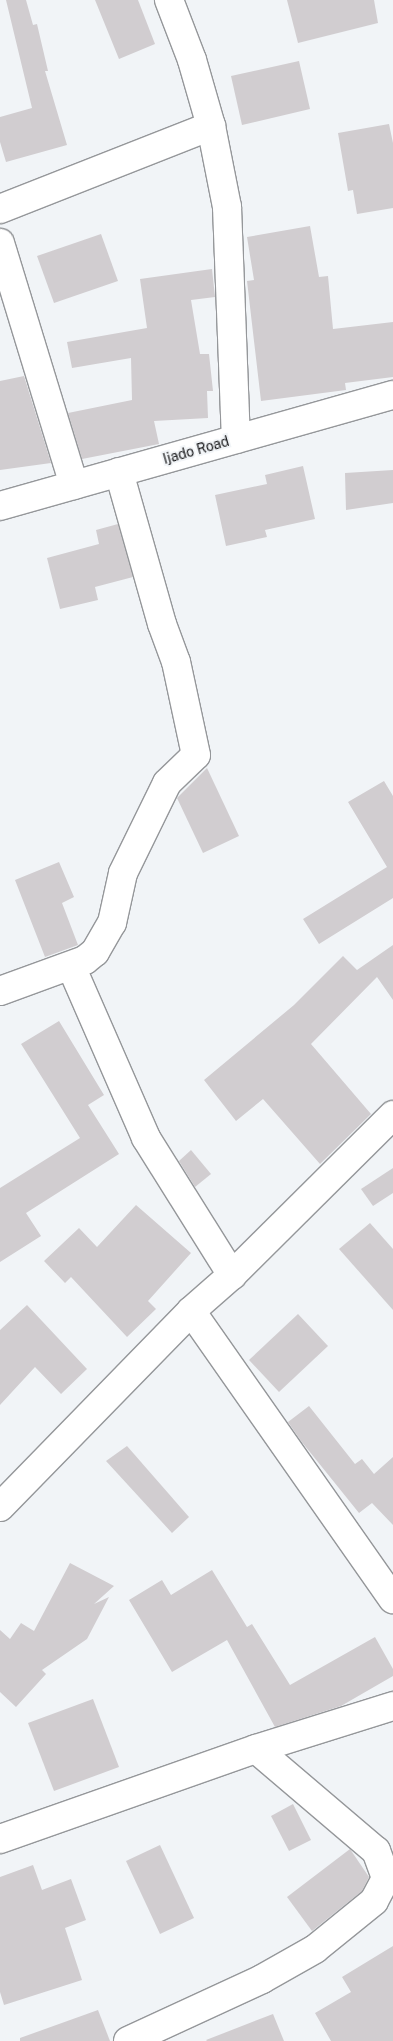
<!DOCTYPE html>
<html>
<head>
<meta charset="utf-8">
<style>
	body { margin:0 }
	#map { position:relative; width:393px; height:2041px; overflow:hidden; background:#f1f4f7; font-family:"Public Sans",sans-serif }
	div>[style] { position:absolute }
	[style*='--x'] { left:calc(var(--x)*1px); top:calc(var(--y)*1px); width:calc(var(--w)*1px); rotate:calc(var(--a)*1deg) }
	.building>* { inset:0; background:#d1cdd0 }
	.roads { filter:drop-shadow(1px 0 #95979a) drop-shadow(-1px 0 #95979a) drop-shadow(0 1px #95979a) drop-shadow(0 -1px #95979a) }
	.street>* { height:28px; margin:-14px; padding:0 14px; transform-origin:14px; border-radius:14px; background:#fff }
	.secondary>* { height:28px; margin:-14px; padding:0 14px; transform-origin:14px; border-radius:14px; background:#fff }
	span { translate:-50% -50%; white-space:nowrap; text-align:center; line-height:1.15; -webkit-text-stroke:4px #f1f4f7; paint-order:stroke }
	.street-label { font-size:14px; color:#161618 }
</style>
</head>
<body>
<div id="map">
	<div class="building">
		<i style="clip-path:polygon(6px 0,26px 0,33px 25px,37px 24px,48px 71px,45px 71px,67px 145px,6px 162px,0 142px,0 117px,32px 108px)"></i>
		<i style="clip-path:polygon(95px 0,138px 0,155px 44px,119px 59px)"></i>
		<i style="clip-path:polygon(287px 0,374px 0,378px 23px,298px 43px)"></i>
		<i style="clip-path:polygon(299px 61px,310px 109px,242px 125px,231px 76px)"></i>
		<i style="clip-path:polygon(389px 124px,393px 143px,393px 208px,357px 214px,353px 190px,348px 191px,338px 133px)"></i>
		<i style="clip-path:polygon(310px 226px,319px 277px,328px 276px,333px 329px,393px 322px,393px 377px,345px 383px,346px 390px,261px 401px,247px 281px,254px 280px,247px 237px)"></i>
		<i style="clip-path:polygon(101px 234px,118px 281px,54px 303px,37px 256px)"></i>
		<i style="clip-path:polygon(212px 269px,215px 297px,191px 300px,200px 354px,209px 354px,213px 391px,207px 391px,208px 418px,154px 421px,159px 444px,82px 459px,68px 413px,132px 400px,131px 358px,72px 368px,67px 342px,147px 328px,140px 279px)"></i>
		<i style="clip-path:polygon(24px 376px,51px 463px,0 470px,0 381px)"></i>
		<i style="clip-path:polygon(303px 466px,315px 519px,265px 530px,267px 537px,226px 546px,215px 495px,267px 484px,265px 475px)"></i>
		<i style="clip-path:polygon(393px 470px,393px 503px,346px 510px,345px 473px)"></i>
		<i style="clip-path:polygon(118px 524px,133px 577px,95px 587px,98px 600px,60px 609px,47px 558px,99px 544px,96px 530px)"></i>
		<i style="clip-path:polygon(207px 768px,239px 836px,203px 853px,177px 798px)"></i>
		<i style="clip-path:polygon(384px 781px,393px 796px,393px 898px,319px 944px,303px 919px,387px 867px,348px 802px)"></i>
		<i style="clip-path:polygon(59px 862px,74px 897px,62px 903px,78px 945px,45px 957px,15px 880px)"></i>
		<i style="clip-path:polygon(393px 945px,393px 1000px,377px 977px,311px 1044px,371px 1114px,320px 1164px,263px 1099px,236px 1121px,204px 1080px,294px 1005px,343px 956px,357px 970px)"></i>
		<i style="clip-path:polygon(59px 1021px,104px 1095px,88px 1105px,119px 1154px,26px 1213px,41px 1236px,0 1262px,0 1188px,80px 1138px,21px 1044px)"></i>
		<i style="clip-path:polygon(191px 1150px,211px 1174px,195px 1187px,179px 1161px)"></i>
		<i style="clip-path:polygon(393px 1168px,393px 1193px,373px 1206px,361px 1189px)"></i>
		<i style="clip-path:polygon(136px 1205px,191px 1253px,148px 1301px,156px 1309px,127px 1337px,71px 1277px,65px 1283px,44px 1261px,79px 1228px,97px 1247px)"></i>
		<i style="clip-path:polygon(370px 1223px,393px 1249px,393px 1310px,339px 1249px)"></i>
		<i style="clip-path:polygon(27px 1305px,87px 1369px,61px 1394px,35px 1367px,0 1405px,0 1330px)"></i>
		<i style="clip-path:polygon(298px 1314px,328px 1346px,279px 1392px,249px 1360px)"></i>
		<i style="clip-path:polygon(309px 1406px,355px 1464px,362px 1459px,374px 1474px,393px 1457px,393px 1525px,372px 1503px,359px 1513px,301px 1441px,288px 1422px)"></i>
		<i style="clip-path:polygon(127px 1446px,189px 1517px,172px 1533px,106px 1461px)"></i>
		<i style="clip-path:polygon(70px 1563px,114px 1586px,94px 1604px,109px 1597px,87px 1639px,42px 1670px,46px 1674px,16px 1707px,0 1692px,0 1630px,10px 1639px,21px 1623px,34px 1631px)"></i>
		<i style="clip-path:polygon(212px 1570px,247px 1627px,252px 1624px,290px 1685px,375px 1637px,393px 1669px,393px 1676px,341px 1706px,275px 1727px,227px 1640px,172px 1672px,129px 1600px,162px 1580px,171px 1595px)"></i>
		<i style="clip-path:polygon(93px 1699px,119px 1767px,54px 1791px,28px 1723px)"></i>
		<i style="clip-path:polygon(293px 1804px,311px 1840px,289px 1851px,271px 1816px)"></i>
		<i style="clip-path:polygon(160px 1845px,194px 1918px,160px 1934px,126px 1861px)"></i>
		<i style="clip-path:polygon(350px 1849px,369px 1877px,362px 1891px,312px 1931px,287px 1897px)"></i>
		<i style="clip-path:polygon(33px 1865px,42px 1890px,71px 1879px,86px 1920px,65px 1928px,82px 1980px,4px 2005px,0 1992px,0 1877px)"></i>
		<i style="clip-path:polygon(393px 1946px,393px 2041px,331px 2041px,315px 2013px,351px 1992px,342px 1977px)"></i>
		<i style="clip-path:polygon(98px 2010px,110px 2041px,20px 2041px,20px 2038px)"></i>
		<i style="clip-path:polygon(273px 2014px,284px 2041px,207px 2041px,206px 2040px)"></i>
	</div>
	<div class="roads">
		<div class="street">
			<i style="--x:169;--y:0;--w:64;--a:69"></i>
			<i style="--x:192;--y:60;--w:69;--a:73.9"></i>
			<i style="--x:211;--y:126;--w:83;--a:78.8"></i>
			<i style="--x:227;--y:207;--w:232;--a:87.8"></i>
			<i style="--x:0;--y:209;--w:227;--a:-21.5"></i>
			<i style="--x:0;--y:243;--w:253;--a:73"></i>
			<i style="--x:71;--y:966;--w:188;--a:66.4"></i>
			<i style="--x:146;--y:1138;--w:162;--a:57.9"></i>
			<i style="--x:0;--y:991;--w:90;--a:-20"></i>
			<i style="--x:85;--y:960;--w:13;--a:-39"></i>
			<i style="--x:95;--y:952;--w:34;--a:-60"></i>
			<i style="--x:112;--y:923;--w:51;--a:-77.6"></i>
			<i style="--x:123;--y:873;--w:100;--a:-63.9"></i>
			<i style="--x:167;--y:783;--w:40;--a:-44"></i>
			<i style="--x:196;--y:755;--w:95;--a:-102.1"></i>
			<i style="--x:176;--y:662;--w:40;--a:-110.2"></i>
			<i style="--x:162;--y:624;--w:158;--a:-105.8"></i>
			<i style="--x:191;--y:1311;--w:352;--a:55"></i>
			<i style="--x:0;--y:1507;--w:274;--a:-45.7"></i>
			<i style="--x:191;--y:1311;--w:55;--a:-41.3"></i>
			<i style="--x:232;--y:1275;--w:227;--a:-44.8"></i>
			<i style="--x:0;--y:1839;--w:271;--a:-19.4"></i>
			<i style="--x:256;--y:1749;--w:144;--a:-17.4"></i>
			<i style="--x:128;--y:2041;--w:148;--a:-24.8"></i>
			<i style="--x:262;--y:1979;--w:61;--a:-29.5"></i>
			<i style="--x:315;--y:1949;--w:76;--a:-39.1"></i>
			<i style="--x:374;--y:1901;--w:26;--a:-62"></i>
			<i style="--x:386;--y:1878;--w:29;--a:-110"></i>
			<i style="--x:376;--y:1851;--w:157;--a:-139.6"></i>
		</div>
		<div class="secondary">
			<i style="--x:0;--y:506;--w:408;--a:-15.8"></i>
		</div>
	</div>
	<div class="street-label">
		<span style="left:196px;top:450px;rotate:-16deg">Ijado Road</span>
	</div>
</div>
</body>
</html>
